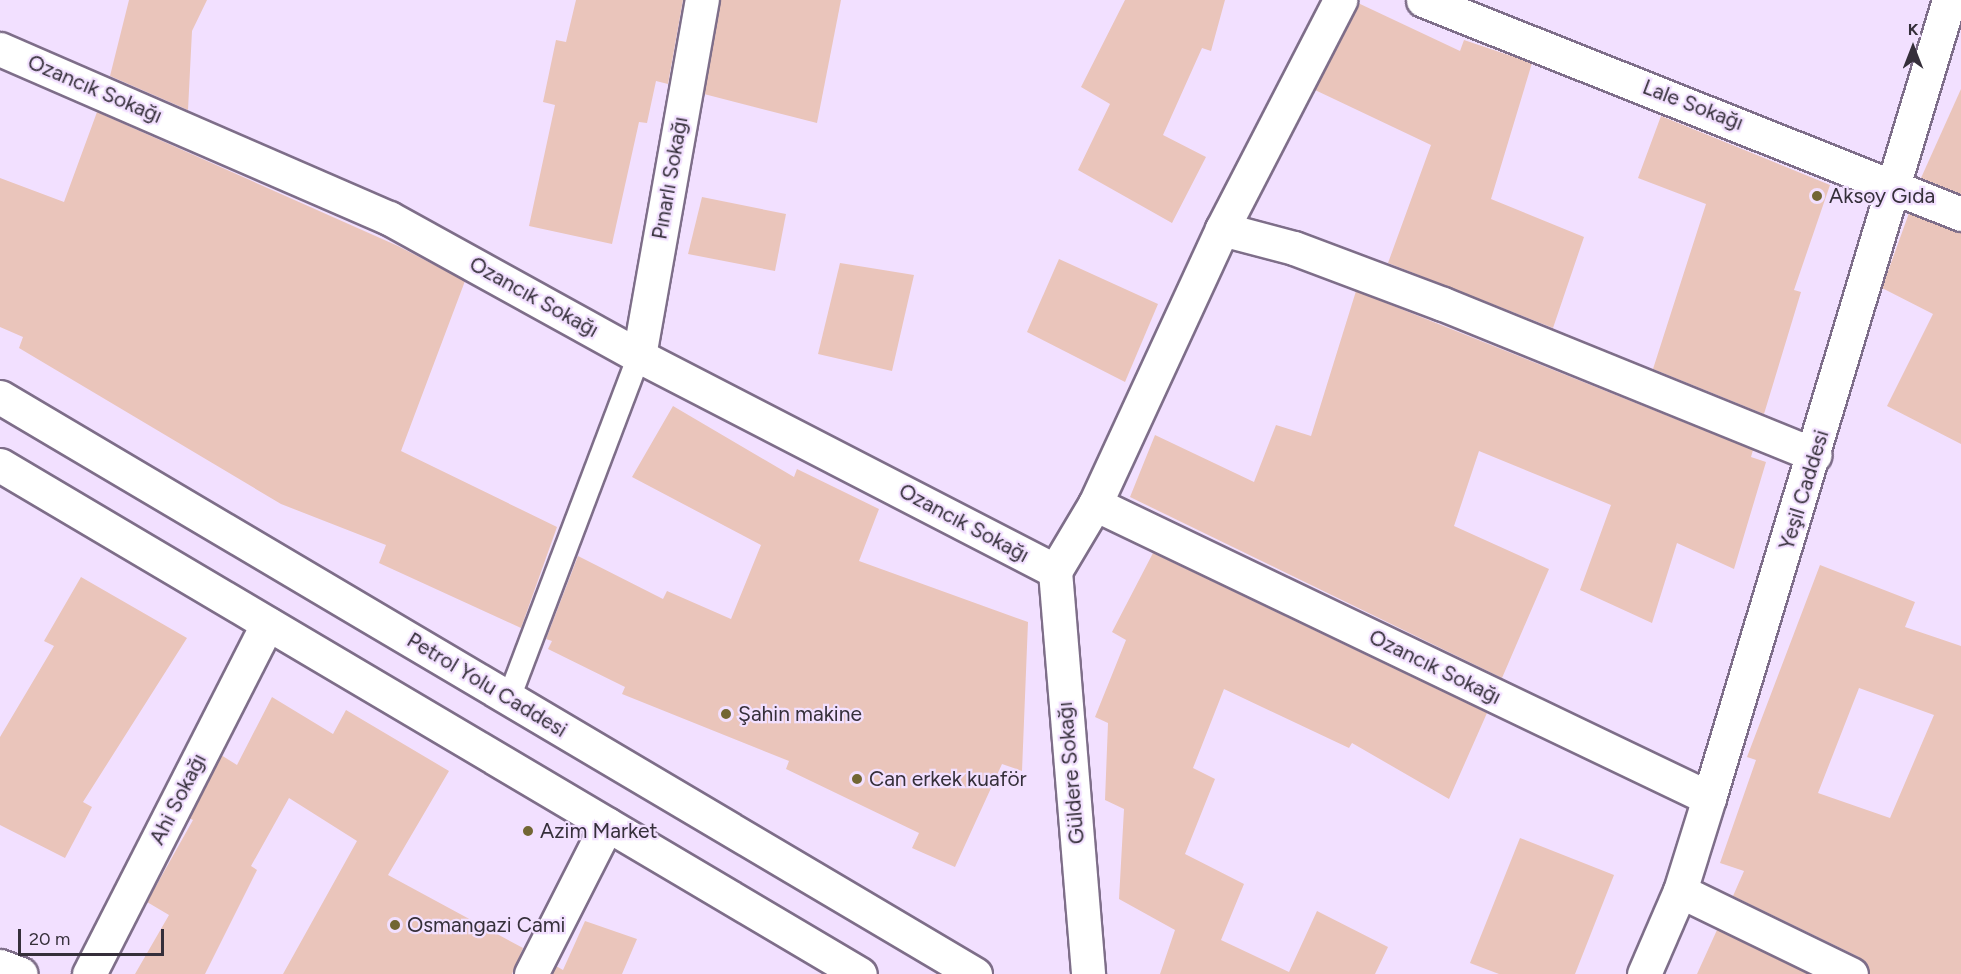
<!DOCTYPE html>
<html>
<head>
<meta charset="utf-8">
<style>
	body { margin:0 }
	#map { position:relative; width:1961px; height:974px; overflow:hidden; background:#f2e0ff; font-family:Figtree,sans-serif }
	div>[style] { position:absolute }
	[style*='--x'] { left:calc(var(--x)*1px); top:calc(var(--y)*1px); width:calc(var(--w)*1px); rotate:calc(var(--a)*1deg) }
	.building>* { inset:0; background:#eac5bb }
	.roads { filter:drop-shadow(2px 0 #7e6e89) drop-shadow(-2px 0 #7e6e89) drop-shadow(0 2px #7e6e89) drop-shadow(0 -2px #7e6e89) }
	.lane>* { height:22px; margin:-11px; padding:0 11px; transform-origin:11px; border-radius:11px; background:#fff }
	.street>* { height:33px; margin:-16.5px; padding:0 16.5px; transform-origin:16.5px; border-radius:16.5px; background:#fff }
	.secondary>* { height:33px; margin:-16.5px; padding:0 16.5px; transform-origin:16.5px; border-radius:16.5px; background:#fff }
	.dots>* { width:16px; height:16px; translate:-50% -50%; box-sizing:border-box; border:3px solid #f2e0ff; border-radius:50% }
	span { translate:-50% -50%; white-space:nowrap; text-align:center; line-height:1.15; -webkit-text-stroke:4.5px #f2e0ff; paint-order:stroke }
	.street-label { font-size:21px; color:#352f3a }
	.poi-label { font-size:21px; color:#352f3a }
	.left { translate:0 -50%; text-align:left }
	.north { position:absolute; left:1883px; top:18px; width:60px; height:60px; -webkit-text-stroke:4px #f2e0ff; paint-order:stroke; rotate:0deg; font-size:16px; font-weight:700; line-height:24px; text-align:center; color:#352f3a }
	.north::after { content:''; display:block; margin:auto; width:21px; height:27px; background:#352f3a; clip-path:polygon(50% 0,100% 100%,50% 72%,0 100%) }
	.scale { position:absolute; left:18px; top:929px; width:146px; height:27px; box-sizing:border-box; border:3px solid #352f3a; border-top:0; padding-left:8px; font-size:18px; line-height:21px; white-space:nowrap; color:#352f3a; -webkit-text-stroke:4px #f2e0ff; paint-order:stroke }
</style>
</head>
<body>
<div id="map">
	<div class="building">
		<i style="clip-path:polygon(129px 0,207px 0,192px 31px,188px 110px,110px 76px)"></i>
		<i style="clip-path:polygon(576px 0,683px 0,668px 84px,656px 81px,647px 123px,639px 122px,612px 244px,529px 226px,555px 105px,543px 102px,556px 40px,566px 42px)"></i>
		<i style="clip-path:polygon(720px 0,841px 0,817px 123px,704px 94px)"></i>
		<i style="clip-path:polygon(1125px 0,1225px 0,1211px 51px,1202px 48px,1163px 135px,1206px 157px,1172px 223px,1078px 170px,1110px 104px,1081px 87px)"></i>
		<i style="clip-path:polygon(1358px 3px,1460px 51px,1464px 40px,1532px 63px,1491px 199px,1584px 237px,1553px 328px,1388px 263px,1431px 145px,1315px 90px)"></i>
		<i style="clip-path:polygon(1961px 89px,1961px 194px,1921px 178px)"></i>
		<i style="clip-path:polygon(97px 112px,398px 246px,465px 281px,401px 451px,557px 527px,521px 628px,379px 563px,386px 545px,281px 504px,19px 348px,23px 337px,0 327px,0 178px,64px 202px)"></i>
		<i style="clip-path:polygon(1661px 116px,1830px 185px,1794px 290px,1801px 292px,1764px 414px,1653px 369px,1706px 204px,1638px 178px)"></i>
		<i style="clip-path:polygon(702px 197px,786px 214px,775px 271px,688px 254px)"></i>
		<i style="clip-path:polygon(1909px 213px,1961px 232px,1961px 444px,1887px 406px,1933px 314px,1882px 288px)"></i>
		<i style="clip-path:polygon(1059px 259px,1158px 304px,1125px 382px,1027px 332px)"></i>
		<i style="clip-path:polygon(840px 263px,914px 275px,892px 371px,818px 354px)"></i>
		<i style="clip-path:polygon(1356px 291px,1753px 450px,1751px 457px,1766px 462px,1734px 569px,1677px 543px,1652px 623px,1580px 590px,1611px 505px,1479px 451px,1454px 526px,1549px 569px,1502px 678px,1130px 497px,1155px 435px,1254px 482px,1276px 425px,1311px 436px)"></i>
		<i style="clip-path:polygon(673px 406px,794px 477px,797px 469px,879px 509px,859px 561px,1028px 622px,1022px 771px,1002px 764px,955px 867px,912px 848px,919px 833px,786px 769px,789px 761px,622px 694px,625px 687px,548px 649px,552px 641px,546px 639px,578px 556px,663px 599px,667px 591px,731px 619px,761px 545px,632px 477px)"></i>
		<i style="clip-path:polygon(1153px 553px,1487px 713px,1449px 799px,1352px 743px,1349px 748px,1224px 689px,1193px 768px,1215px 779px,1185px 854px,1244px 884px,1221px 940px,1289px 972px,1317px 911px,1388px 947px,1375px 974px,1160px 974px,1175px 930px,1119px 899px,1124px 809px,1105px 800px,1108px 723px,1095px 717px,1126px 640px,1112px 632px)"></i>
		<i style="clip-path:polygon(evenodd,1820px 565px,1915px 602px,1905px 627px,1961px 646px,1961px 974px,1870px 974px,1859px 957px,1733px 896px,1744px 871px,1720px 863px,1756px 760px,1747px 757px,1820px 565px,1859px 688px,1934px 715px,1890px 818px,1818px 793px,1859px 688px)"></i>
		<i style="clip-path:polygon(81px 577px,187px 638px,83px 802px,92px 807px,65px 858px,0 825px,0 737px,54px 646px,44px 641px)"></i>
		<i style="clip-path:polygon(272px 697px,333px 734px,346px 710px,449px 771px,388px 875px,523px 948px,512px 974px,283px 974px,357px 841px,289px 798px,251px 866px,257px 870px,205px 974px,135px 974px,169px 915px,147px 902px,193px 820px,189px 818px,221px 755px,237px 765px)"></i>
		<i style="clip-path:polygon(1520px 838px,1614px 875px,1575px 974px,1499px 974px,1470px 963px)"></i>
		<i style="clip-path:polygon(585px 921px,637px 939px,622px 974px,552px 974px,556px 966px,563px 970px)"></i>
		<i style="clip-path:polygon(1717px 930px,1808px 974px,1697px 974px)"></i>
	</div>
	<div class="roads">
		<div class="lane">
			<i style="--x:509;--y:698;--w:366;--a:-69.2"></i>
		</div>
		<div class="street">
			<i style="--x:1423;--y:0;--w:579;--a:21.69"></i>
			<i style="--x:0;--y:49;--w:424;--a:23.5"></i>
			<i style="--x:389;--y:218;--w:286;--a:28.9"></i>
			<i style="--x:639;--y:356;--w:468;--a:27.3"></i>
			<i style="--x:1222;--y:229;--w:74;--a:14.8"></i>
			<i style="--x:1294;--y:248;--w:159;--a:20.6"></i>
			<i style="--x:1443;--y:304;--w:401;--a:22.1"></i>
			<i style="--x:639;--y:356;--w:362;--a:-80"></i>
			<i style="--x:1095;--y:504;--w:681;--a:25.59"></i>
			<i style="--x:1055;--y:571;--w:78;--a:-59.2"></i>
			<i style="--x:1095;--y:504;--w:303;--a:-65.2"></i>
			<i style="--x:1222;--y:229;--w:258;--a:-62.7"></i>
			<i style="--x:1055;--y:571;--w:404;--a:85.3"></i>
			<i style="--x:1680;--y:891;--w:190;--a:25.9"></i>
			<i style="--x:0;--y:966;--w:22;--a:21"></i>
			<i style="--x:89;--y:974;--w:393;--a:-63"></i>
			<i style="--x:531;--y:974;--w:168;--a:-63.1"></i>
			<i style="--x:1644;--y:974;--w:90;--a:-66.6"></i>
			<i style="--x:1680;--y:891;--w:97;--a:-72.7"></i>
			<i style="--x:1709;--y:798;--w:833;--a:-73.26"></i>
		</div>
		<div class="secondary">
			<i style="--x:0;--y:397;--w:1133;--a:30.62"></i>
			<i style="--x:0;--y:465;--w:999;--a:30.62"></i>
		</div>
	</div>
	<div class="dots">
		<i style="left:1817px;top:196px;background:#726633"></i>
		<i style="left:726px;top:714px;background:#726633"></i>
		<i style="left:857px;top:779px;background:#726633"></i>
		<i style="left:528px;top:831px;background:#726633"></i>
		<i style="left:395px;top:925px;background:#726633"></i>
	</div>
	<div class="street-label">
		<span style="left:95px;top:89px;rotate:23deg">Ozancık Sokağı</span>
		<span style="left:1693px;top:105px;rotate:21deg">Lale Sokağı</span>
		<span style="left:670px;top:178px;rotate:-80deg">Pınarlı Sokağı</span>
		<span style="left:534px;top:297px;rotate:29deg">Ozancık Sokağı</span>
		<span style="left:1804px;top:490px;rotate:-73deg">Yeşil Caddesi</span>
		<span style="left:964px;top:523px;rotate:28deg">Ozancık Sokağı</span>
		<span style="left:1435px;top:667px;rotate:26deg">Ozancık Sokağı</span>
		<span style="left:487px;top:685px;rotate:31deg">Petrol Yolu Caddesi</span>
		<span style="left:1071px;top:773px;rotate:-95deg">Güldere Sokağı</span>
		<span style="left:178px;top:799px;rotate:-63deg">Ahi Sokağı</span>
	</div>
	<div class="poi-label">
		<span class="left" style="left:1829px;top:196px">Aksoy Gıda</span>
		<span class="left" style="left:738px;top:714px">Şahin makine</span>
		<span class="left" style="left:869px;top:779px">Can erkek kuaför</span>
		<span class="left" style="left:540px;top:831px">Azim Market</span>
		<span class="left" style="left:407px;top:925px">Osmangazi Cami</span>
	</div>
	<div class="north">K</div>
	<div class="scale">20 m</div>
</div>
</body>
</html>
